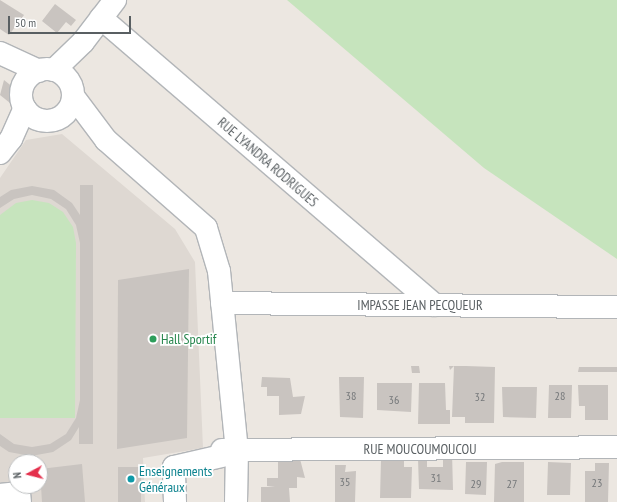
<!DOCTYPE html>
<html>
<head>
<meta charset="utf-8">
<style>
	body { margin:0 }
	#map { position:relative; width:617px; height:502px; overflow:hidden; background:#ece7e1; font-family:"PT Sans Narrow",sans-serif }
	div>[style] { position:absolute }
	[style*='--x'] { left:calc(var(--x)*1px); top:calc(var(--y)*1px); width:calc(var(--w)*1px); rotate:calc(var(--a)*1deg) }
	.education>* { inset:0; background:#ded8d2 }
	.green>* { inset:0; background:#c6e4bd }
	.building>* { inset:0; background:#c9c4c0 }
	.roads { filter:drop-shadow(1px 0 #b2b5b8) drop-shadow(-1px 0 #b2b5b8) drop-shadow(0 1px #b2b5b8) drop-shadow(0 -1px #b2b5b8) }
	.minor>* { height:22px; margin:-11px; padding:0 11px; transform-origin:11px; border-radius:11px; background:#fff }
	.minor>.ring { margin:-11px; padding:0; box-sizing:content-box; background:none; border:22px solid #fff; border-radius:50% }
	.dots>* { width:11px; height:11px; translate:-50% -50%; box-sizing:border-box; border:2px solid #fff; border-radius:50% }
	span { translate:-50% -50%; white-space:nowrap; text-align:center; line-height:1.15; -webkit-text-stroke:3.5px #fff; paint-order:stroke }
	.number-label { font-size:12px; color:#75787a }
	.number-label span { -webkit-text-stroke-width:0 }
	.street-label { font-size:14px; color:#595f62 }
	.leisure-label { font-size:14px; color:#27864d }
	.left { translate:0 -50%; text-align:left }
	.culture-label { font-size:14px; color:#0d838f }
	.north { position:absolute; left:8px; top:454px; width:40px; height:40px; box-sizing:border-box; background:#fff; border:1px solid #bdbfc0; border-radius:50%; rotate:263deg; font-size:11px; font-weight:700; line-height:16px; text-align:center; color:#595f62 }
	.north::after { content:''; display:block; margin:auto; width:14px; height:18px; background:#e42f4c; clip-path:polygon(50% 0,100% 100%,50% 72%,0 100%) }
	.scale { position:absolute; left:8px; top:16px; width:123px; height:18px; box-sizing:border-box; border:2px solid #595f62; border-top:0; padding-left:5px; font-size:12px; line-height:14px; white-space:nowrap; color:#595f62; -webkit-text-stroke:3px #fff; paint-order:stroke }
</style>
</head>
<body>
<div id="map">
	<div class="education">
		<i style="clip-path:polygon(evenodd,62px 134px,175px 229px,195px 262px,203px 448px,143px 458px,145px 502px,0 502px,0 178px,26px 140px,62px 134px,16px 462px,40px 462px,40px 486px,16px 486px,16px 462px)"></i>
	</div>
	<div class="green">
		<i style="clip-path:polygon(287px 0,617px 0,617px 259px,484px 168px)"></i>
		<i style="clip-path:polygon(32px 200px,49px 203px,63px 212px,73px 227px,76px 243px,75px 418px,0 418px,0 215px,16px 203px)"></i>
	</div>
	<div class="building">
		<i style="clip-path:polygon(0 0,24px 15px,9px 35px,0 29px)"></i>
		<i style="clip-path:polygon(55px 4px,76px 20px,71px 26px,66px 22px,57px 33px,42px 21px)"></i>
		<i style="clip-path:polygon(4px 80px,19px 92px,10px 103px,0 95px)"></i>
		<i style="clip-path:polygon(80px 185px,93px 185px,93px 444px,79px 444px,79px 427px,71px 440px,53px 452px,31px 456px,9px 452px,0 446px,0 434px,14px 444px,32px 447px,50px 444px,66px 434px,76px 418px,80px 400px,80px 243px,76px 225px,66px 209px,51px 199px,32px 195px,14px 199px,0 208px,0 197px,11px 190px,32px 186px,54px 190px,72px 203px,80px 215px)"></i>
		<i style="clip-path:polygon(189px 269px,187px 438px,117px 449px,118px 280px)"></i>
		<i style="clip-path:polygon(411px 366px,419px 366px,420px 373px,412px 373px)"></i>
		<i style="clip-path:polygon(449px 366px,466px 366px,495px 367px,494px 423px,465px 423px,465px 417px,452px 417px,454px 366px,450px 370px)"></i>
		<i style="clip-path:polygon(579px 367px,617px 367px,617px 372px,578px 372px)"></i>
		<i style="clip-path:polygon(262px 377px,290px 378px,293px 397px,305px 396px,301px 414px,279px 415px,279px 396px,267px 396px,267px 387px,261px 387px)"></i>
		<i style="clip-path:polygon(339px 377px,364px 377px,363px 418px,340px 417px)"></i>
		<i style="clip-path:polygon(377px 383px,412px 383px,411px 412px,377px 410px)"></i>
		<i style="clip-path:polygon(419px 383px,445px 383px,446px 410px,450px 410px,450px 424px,418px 424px)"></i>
		<i style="clip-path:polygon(549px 385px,572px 385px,571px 418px,548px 418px)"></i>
		<i style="clip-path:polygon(578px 385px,608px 385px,608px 420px,585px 420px,585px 406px,579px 406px)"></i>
		<i style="clip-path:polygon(502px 387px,537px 387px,536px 418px,503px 417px)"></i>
		<i style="clip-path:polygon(443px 452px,452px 452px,453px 490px,419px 489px,418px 459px,427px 459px,427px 467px,443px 467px)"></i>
		<i style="clip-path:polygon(278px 459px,300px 459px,305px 478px,297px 477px,297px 488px,289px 488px,290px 502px,261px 502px,261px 487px,275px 487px,267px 486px,267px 478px,278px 478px)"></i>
		<i style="clip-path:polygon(381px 459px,404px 459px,404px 467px,412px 467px,411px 498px,380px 498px)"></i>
		<i style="clip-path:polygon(466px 462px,487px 462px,486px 495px,465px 494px)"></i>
		<i style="clip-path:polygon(502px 462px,524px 462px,524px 502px,494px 502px,495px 464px)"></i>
		<i style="clip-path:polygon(548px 462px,571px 463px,570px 495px,547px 495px)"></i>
		<i style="clip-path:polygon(595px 463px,609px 463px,608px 502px,585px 502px,585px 471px,595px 471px)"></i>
		<i style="clip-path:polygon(82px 464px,85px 502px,42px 502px,40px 469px)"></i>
		<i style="clip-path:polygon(335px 465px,346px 465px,345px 472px,356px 471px,355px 502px,335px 502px)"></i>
		<i style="clip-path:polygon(118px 467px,141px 467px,141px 502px,118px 502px)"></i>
	</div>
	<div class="roads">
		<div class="minor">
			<i style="--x:101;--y:18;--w:440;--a:40.7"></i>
			<i style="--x:0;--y:53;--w:43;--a:24.8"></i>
			<i class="ring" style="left:21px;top:69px;width:30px;height:30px"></i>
			<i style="--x:54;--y:70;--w:40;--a:-44"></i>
			<i style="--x:83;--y:42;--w:53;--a:-52.7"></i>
			<i style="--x:73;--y:96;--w:55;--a:53.1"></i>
			<i style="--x:106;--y:140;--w:133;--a:41.3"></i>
			<i style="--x:206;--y:228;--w:45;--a:73.2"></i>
			<i style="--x:219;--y:271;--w:180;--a:84.3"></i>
			<i style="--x:237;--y:450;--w:52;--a:91.1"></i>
			<i style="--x:0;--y:153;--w:18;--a:-52"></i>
			<i style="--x:11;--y:139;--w:34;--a:-66"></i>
			<i style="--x:222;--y:303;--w:395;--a:0.6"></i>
			<i style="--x:222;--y:450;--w:395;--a:-0.4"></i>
			<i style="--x:0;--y:495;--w:19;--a:-6"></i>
			<i style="--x:19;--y:493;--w:9;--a:84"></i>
			<i style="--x:175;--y:502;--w:35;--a:-92"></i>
			<i style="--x:174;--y:467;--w:49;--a:-12.9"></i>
		</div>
	</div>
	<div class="dots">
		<i style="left:153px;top:339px;background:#2e9e5b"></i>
		<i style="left:131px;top:479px;background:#0f9aa8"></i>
	</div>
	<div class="number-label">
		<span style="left:351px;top:396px">38</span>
		<span style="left:560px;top:396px">28</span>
		<span style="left:480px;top:397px">32</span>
		<span style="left:394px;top:400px">36</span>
		<span style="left:436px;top:478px">31</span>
		<span style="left:345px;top:482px">35</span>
		<span style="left:597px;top:483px">23</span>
		<span style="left:476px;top:484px">29</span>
		<span style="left:512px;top:484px">27</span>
	</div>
	<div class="street-label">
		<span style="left:268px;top:162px;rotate:41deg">RUE LYANDRA RODRIGUES</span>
		<span style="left:420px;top:305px">IMPASSE JEAN PECQUEUR</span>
		<span style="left:420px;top:449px">RUE MOUCOUMOUCOU</span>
	</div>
	<div class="leisure-label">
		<span class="left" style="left:161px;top:339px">Hall Sportif</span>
	</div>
	<div class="culture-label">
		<span class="left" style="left:139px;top:479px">Enseignements<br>Généraux</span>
	</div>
	<div class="north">N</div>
	<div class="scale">50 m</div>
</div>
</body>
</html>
